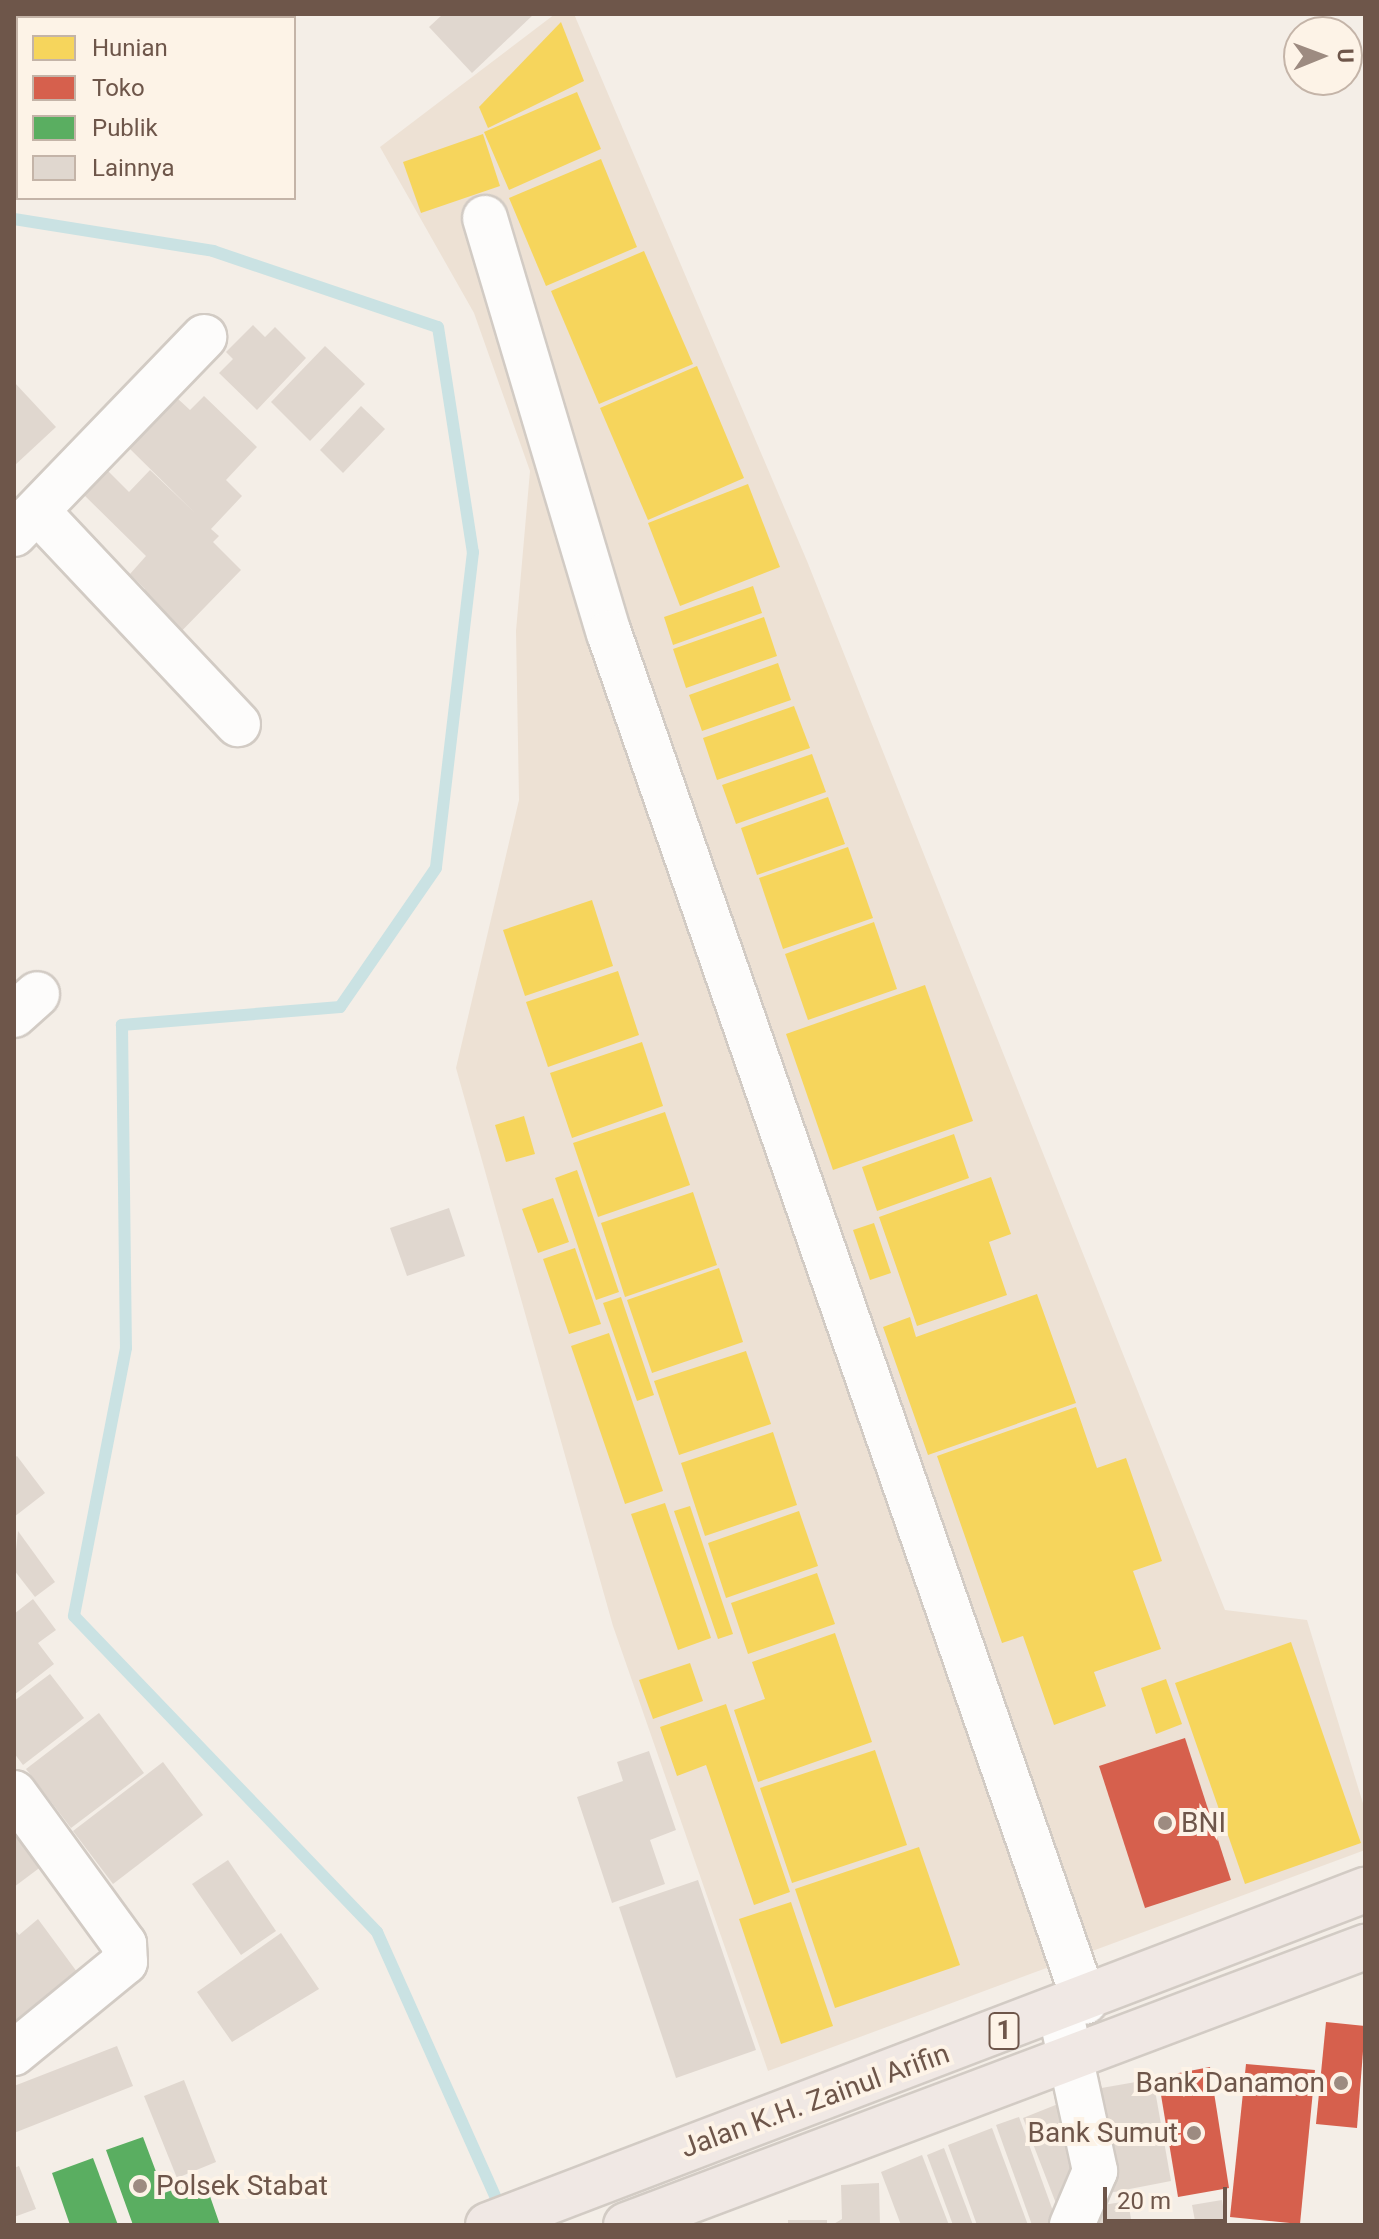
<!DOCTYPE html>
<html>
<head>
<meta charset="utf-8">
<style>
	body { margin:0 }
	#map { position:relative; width:1379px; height:2239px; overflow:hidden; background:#f4eee7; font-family:Roboto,sans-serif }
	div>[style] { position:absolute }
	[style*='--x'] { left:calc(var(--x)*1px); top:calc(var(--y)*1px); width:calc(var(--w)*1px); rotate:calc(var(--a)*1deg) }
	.residential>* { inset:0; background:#ede1d4 }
	.homes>* { inset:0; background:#f6d55c }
	.shops>* { inset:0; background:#d6604d }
	.public>* { inset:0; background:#5aae61 }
	.stream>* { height:12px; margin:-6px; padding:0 6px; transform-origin:6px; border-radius:6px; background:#cae2e3 }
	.building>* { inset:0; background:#e0d7cf }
	.roads { filter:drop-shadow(2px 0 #d2cbc4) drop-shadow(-2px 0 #d2cbc4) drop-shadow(0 2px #d2cbc4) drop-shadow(0 -2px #d2cbc4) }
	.minor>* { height:44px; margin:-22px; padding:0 22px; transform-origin:22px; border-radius:22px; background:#fdfcfb }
	.trunk>* { height:44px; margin:-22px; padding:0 22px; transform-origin:22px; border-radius:22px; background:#f0e8e4 }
	.dots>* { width:22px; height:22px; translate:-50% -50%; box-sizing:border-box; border:4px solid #fdf3e7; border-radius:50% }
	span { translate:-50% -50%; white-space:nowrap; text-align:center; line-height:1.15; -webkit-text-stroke:8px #fdf3e7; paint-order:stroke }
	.shield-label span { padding:2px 6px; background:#fdf3e7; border:2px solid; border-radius:6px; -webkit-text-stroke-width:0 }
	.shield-label { font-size:26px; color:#6e564a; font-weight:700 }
	.poi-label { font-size:28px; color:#6e564a }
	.left { translate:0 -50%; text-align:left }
	.right { translate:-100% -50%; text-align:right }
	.street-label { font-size:28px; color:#6e564a }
	.frame { position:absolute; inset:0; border:16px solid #6e564a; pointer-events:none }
	.legend { position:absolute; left:16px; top:16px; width:280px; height:184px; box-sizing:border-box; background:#fdf3e7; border:2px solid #c4b4a8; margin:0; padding:10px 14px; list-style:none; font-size:24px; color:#6e564a }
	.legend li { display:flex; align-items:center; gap:16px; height:40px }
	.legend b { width:40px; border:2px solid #c4b4a8 }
	.north { position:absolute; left:1283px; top:16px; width:80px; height:80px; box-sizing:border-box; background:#fdf3e7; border:2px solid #c4b4a8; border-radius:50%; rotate:89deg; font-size:22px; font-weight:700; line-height:32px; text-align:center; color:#6e564a }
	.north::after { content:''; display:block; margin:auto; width:28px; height:36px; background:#9d8b81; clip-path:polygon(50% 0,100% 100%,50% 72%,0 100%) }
	.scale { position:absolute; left:1103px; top:2187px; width:124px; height:36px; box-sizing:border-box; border:4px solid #6e564a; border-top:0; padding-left:10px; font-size:24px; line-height:28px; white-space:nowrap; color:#6e564a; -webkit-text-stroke:6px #fdf3e7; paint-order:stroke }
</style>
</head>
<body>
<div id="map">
	<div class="residential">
		<i style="clip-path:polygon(555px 14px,574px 14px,807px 561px,1225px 1610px,1307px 1620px,1365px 1810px,1365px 1850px,768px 2071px,613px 1626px,456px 1068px,519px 800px,516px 631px,530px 471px,474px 313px,380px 147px)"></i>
	</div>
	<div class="homes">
		<i style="clip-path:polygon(561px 22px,584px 81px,488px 128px,479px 107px)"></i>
		<i style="clip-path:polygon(577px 92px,601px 149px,509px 190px,484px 132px)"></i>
		<i style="clip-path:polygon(483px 134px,500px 186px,421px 213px,403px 162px)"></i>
		<i style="clip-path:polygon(601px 159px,637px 247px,546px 286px,509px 198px)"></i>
		<i style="clip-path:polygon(644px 251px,693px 364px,599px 404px,551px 291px)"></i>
		<i style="clip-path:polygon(697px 366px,744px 478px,648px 520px,600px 408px)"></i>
		<i style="clip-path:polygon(748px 484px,780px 567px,680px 606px,648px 523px)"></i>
		<i style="clip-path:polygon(753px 586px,762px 613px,673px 645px,664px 617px)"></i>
		<i style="clip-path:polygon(764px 617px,777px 656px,686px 688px,673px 649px)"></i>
		<i style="clip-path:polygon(778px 663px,791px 700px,702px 731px,689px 695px)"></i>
		<i style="clip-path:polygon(794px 706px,810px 748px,717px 780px,703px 738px)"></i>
		<i style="clip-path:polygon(812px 754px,826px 792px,736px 824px,722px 785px)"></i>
		<i style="clip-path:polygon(828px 797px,845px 844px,757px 875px,741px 828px)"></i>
		<i style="clip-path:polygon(848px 847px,873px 918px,783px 949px,759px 878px)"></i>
		<i style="clip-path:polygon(592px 900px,613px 966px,525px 996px,503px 930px)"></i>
		<i style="clip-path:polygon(874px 922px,897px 989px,808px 1020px,785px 954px)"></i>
		<i style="clip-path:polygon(618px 971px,639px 1035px,548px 1067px,526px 1002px)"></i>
		<i style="clip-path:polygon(925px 985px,973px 1121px,833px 1170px,786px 1034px)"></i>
		<i style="clip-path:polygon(642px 1042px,663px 1106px,572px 1138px,550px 1073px)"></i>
		<i style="clip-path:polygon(665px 1112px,690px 1185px,598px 1217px,573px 1143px)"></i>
		<i style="clip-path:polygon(524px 1116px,535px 1154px,506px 1162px,495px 1125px)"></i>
		<i style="clip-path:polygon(954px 1134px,969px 1178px,877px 1211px,862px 1167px)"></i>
		<i style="clip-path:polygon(577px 1170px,619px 1292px,596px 1300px,555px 1178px)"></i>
		<i style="clip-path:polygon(991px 1177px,1011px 1234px,989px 1242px,1007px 1295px,917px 1326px,879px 1217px)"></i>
		<i style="clip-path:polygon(693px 1192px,717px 1265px,625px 1297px,601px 1223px)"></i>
		<i style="clip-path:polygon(553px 1198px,569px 1242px,538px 1253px,522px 1209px)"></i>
		<i style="clip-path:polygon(874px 1223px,891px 1273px,870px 1280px,853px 1230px)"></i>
		<i style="clip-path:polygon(575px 1248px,601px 1324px,569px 1334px,543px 1259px)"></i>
		<i style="clip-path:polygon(719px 1268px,743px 1342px,652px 1373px,627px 1300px)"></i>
		<i style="clip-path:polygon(1037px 1294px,1076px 1403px,928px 1455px,883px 1327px,910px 1317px,916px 1337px)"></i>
		<i style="clip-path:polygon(621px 1297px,654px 1395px,637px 1401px,603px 1303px)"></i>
		<i style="clip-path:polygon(609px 1333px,663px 1491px,625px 1504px,571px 1346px)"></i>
		<i style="clip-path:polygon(746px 1351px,771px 1424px,679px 1455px,654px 1381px)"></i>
		<i style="clip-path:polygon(1076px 1407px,1097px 1468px,1126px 1458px,1162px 1561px,1133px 1571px,1161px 1649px,1094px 1672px,1106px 1706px,1054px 1725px,1023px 1636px,1002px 1643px,937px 1456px)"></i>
		<i style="clip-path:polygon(773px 1432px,797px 1505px,705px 1536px,681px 1463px)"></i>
		<i style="clip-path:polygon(665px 1503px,711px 1638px,678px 1650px,631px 1514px)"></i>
		<i style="clip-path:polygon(690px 1506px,733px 1634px,718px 1639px,674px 1511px)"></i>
		<i style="clip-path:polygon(799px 1511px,818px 1566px,726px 1598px,708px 1543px)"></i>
		<i style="clip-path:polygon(817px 1573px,835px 1624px,748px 1654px,731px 1603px)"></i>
		<i style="clip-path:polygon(835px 1633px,872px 1742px,758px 1782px,734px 1710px,765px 1699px,752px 1662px)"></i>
		<i style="clip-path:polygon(1291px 1642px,1361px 1843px,1245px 1884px,1175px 1683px)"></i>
		<i style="clip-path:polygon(690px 1663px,703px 1701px,653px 1719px,639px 1680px)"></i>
		<i style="clip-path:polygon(1166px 1679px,1182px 1724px,1156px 1734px,1141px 1688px)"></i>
		<i style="clip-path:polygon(726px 1704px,790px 1892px,754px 1905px,706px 1765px,677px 1776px,660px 1727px)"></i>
		<i style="clip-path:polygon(875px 1750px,907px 1845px,792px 1883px,760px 1788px)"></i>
		<i style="clip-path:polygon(919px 1847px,960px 1965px,835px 2008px,795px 1889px)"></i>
		<i style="clip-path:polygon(791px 1902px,833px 2026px,781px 2044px,739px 1919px)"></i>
	</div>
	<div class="shops">
		<i style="clip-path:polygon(1185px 1738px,1231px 1880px,1145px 1908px,1099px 1766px)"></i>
		<i style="clip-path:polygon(1326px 2022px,1365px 2026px,1357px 2128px,1316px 2124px)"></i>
		<i style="clip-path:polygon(1246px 2064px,1315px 2070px,1300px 2224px,1230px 2217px)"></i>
		<i style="clip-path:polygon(1210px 2067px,1229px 2188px,1178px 2197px,1158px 2077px)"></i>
	</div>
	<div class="public">
		<i style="clip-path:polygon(143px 2137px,164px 2193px,204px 2179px,220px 2225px,133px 2225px,106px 2150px)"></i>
		<i style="clip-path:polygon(93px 2158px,118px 2225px,70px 2225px,52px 2173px)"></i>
	</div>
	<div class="stream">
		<i style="--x:14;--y:219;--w:202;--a:9.1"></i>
		<i style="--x:213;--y:251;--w:237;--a:18.7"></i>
		<i style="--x:438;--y:327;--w:228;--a:81.2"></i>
		<i style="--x:473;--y:552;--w:318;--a:96.7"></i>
		<i style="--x:436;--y:868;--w:169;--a:124.6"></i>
		<i style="--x:340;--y:1007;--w:219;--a:175.3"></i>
		<i style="--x:122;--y:1025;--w:323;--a:89.3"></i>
		<i style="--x:126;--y:1348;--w:273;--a:101"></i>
		<i style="--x:74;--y:1616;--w:438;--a:46.2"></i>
		<i style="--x:377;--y:1932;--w:306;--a:65.9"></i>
	</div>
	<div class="building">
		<i style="clip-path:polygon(443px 14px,534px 14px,472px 73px,429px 27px)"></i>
		<i style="clip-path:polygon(253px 325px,265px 337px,275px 327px,306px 358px,257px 410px,219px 373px,233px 359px,226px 352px)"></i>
		<i style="clip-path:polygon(325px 346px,365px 384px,310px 441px,271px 402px)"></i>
		<i style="clip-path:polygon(14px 382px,56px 427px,14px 466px)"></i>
		<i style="clip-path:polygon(204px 396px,257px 447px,226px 480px,242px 496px,211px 529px,219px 536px,213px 542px,241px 570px,171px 642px,132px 603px,145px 589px,130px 574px,146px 556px,82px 493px,105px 468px,129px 492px,150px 470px,194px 512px,129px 448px,177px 398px,190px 410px)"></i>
		<i style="clip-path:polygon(361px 406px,385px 429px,343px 473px,320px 450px)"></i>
		<i style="clip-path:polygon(449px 1208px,465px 1256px,407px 1276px,390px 1228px)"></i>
		<i style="clip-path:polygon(17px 1456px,45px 1493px,14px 1517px,14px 1458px)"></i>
		<i style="clip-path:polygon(18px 1531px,55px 1582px,35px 1597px,14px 1570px)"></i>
		<i style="clip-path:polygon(33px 1599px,56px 1630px,38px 1643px,54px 1664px,14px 1695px,14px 1614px)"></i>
		<i style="clip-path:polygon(50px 1674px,84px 1718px,23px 1765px,14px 1753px,14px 1701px)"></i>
		<i style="clip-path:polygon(99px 1713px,144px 1773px,71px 1828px,26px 1769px)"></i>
		<i style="clip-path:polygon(649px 1751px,676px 1830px,650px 1840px,665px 1884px,612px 1903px,577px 1797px,623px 1781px,617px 1762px)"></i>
		<i style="clip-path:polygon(163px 1762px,203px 1815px,113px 1884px,73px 1831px)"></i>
		<i style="clip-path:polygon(14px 1812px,50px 1860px,14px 1887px)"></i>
		<i style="clip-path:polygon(228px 1860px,276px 1931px,241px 1955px,192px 1884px)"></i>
		<i style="clip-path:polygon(698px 1880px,756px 2050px,676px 2078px,619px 1907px)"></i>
		<i style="clip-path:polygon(38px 1919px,80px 1976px,14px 2025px,14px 1929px,19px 1935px)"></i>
		<i style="clip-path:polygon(281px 1933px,319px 1989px,232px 2042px,197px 1992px)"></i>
		<i style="clip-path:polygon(117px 2046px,133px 2086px,14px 2133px,14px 2086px)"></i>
		<i style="clip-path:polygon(1153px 2079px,1171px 2181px,1109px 2193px,1090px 2090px)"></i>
		<i style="clip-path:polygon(184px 2080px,216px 2162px,177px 2178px,144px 2096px)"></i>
		<i style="clip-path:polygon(1063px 2102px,1080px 2174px,1066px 2179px,1079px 2212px,1062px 2219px,1023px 2118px)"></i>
		<i style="clip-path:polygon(1019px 2117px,1058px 2225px,1032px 2225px,996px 2125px)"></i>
		<i style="clip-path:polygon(992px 2128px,1028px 2225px,977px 2225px,948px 2145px)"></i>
		<i style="clip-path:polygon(944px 2148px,973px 2225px,953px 2225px,927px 2155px)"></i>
		<i style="clip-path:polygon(922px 2155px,949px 2225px,901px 2225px,881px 2172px)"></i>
		<i style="clip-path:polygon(19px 2166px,36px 2209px,14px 2217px,14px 2168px)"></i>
		<i style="clip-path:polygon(879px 2183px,880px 2225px,832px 2225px,842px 2219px,841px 2185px)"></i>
		<i style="clip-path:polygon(1222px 2200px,1226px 2225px,1186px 2225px,1195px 2221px,1192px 2205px)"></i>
		<i style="clip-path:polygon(1128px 2201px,1132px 2225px,1100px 2225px,1097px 2206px)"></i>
		<i style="clip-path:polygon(788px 2220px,827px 2220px,827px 2225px,788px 2225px)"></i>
	</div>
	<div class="roads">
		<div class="minor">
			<i style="--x:485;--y:218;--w:433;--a:73.4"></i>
			<i style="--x:609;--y:633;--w:1449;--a:70.83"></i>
			<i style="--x:37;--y:511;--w:293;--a:46.7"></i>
			<i style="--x:14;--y:534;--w:274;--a:-46"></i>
			<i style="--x:14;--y:1015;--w:31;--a:-42"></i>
			<i style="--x:14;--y:1793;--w:187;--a:53.9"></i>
			<i style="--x:124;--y:1944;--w:18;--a:87"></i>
			<i style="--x:125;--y:1962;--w:144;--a:140.7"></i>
			<i style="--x:1060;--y:2010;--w:165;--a:77.7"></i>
			<i style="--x:1095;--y:2171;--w:59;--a:113.1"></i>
		</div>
		<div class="trunk">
			<i style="--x:488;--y:2225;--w:939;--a:-20.91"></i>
			<i style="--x:626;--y:2225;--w:790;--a:-20.62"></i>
		</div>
	</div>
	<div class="dots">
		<i style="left:1165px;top:1823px;background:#9d8b81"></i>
		<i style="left:1341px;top:2083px;background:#9d8b81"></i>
		<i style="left:1194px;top:2133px;background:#9d8b81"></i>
		<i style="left:140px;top:2186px;background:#9d8b81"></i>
	</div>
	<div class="shield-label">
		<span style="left:1004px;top:2031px">1</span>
	</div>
	<div class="poi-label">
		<span class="left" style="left:1181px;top:1823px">BNI</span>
		<span class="right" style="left:1325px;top:2083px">Bank Danamon</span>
		<span class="right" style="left:1178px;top:2133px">Bank Sumut</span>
		<span class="left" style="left:156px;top:2186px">Polsek Stabat</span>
	</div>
	<div class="street-label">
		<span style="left:815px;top:2101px;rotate:-20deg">Jalan K.H. Zainul Arifin</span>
	</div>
	<div class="frame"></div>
	<ul class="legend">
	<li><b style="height:22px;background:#f6d55c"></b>Hunian</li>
	<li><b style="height:22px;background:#d6604d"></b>Toko</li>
	<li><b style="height:22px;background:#5aae61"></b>Publik</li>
	<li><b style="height:22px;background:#e0d7cf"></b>Lainnya</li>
	</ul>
	<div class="north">U</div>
	<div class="scale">20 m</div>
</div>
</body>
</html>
